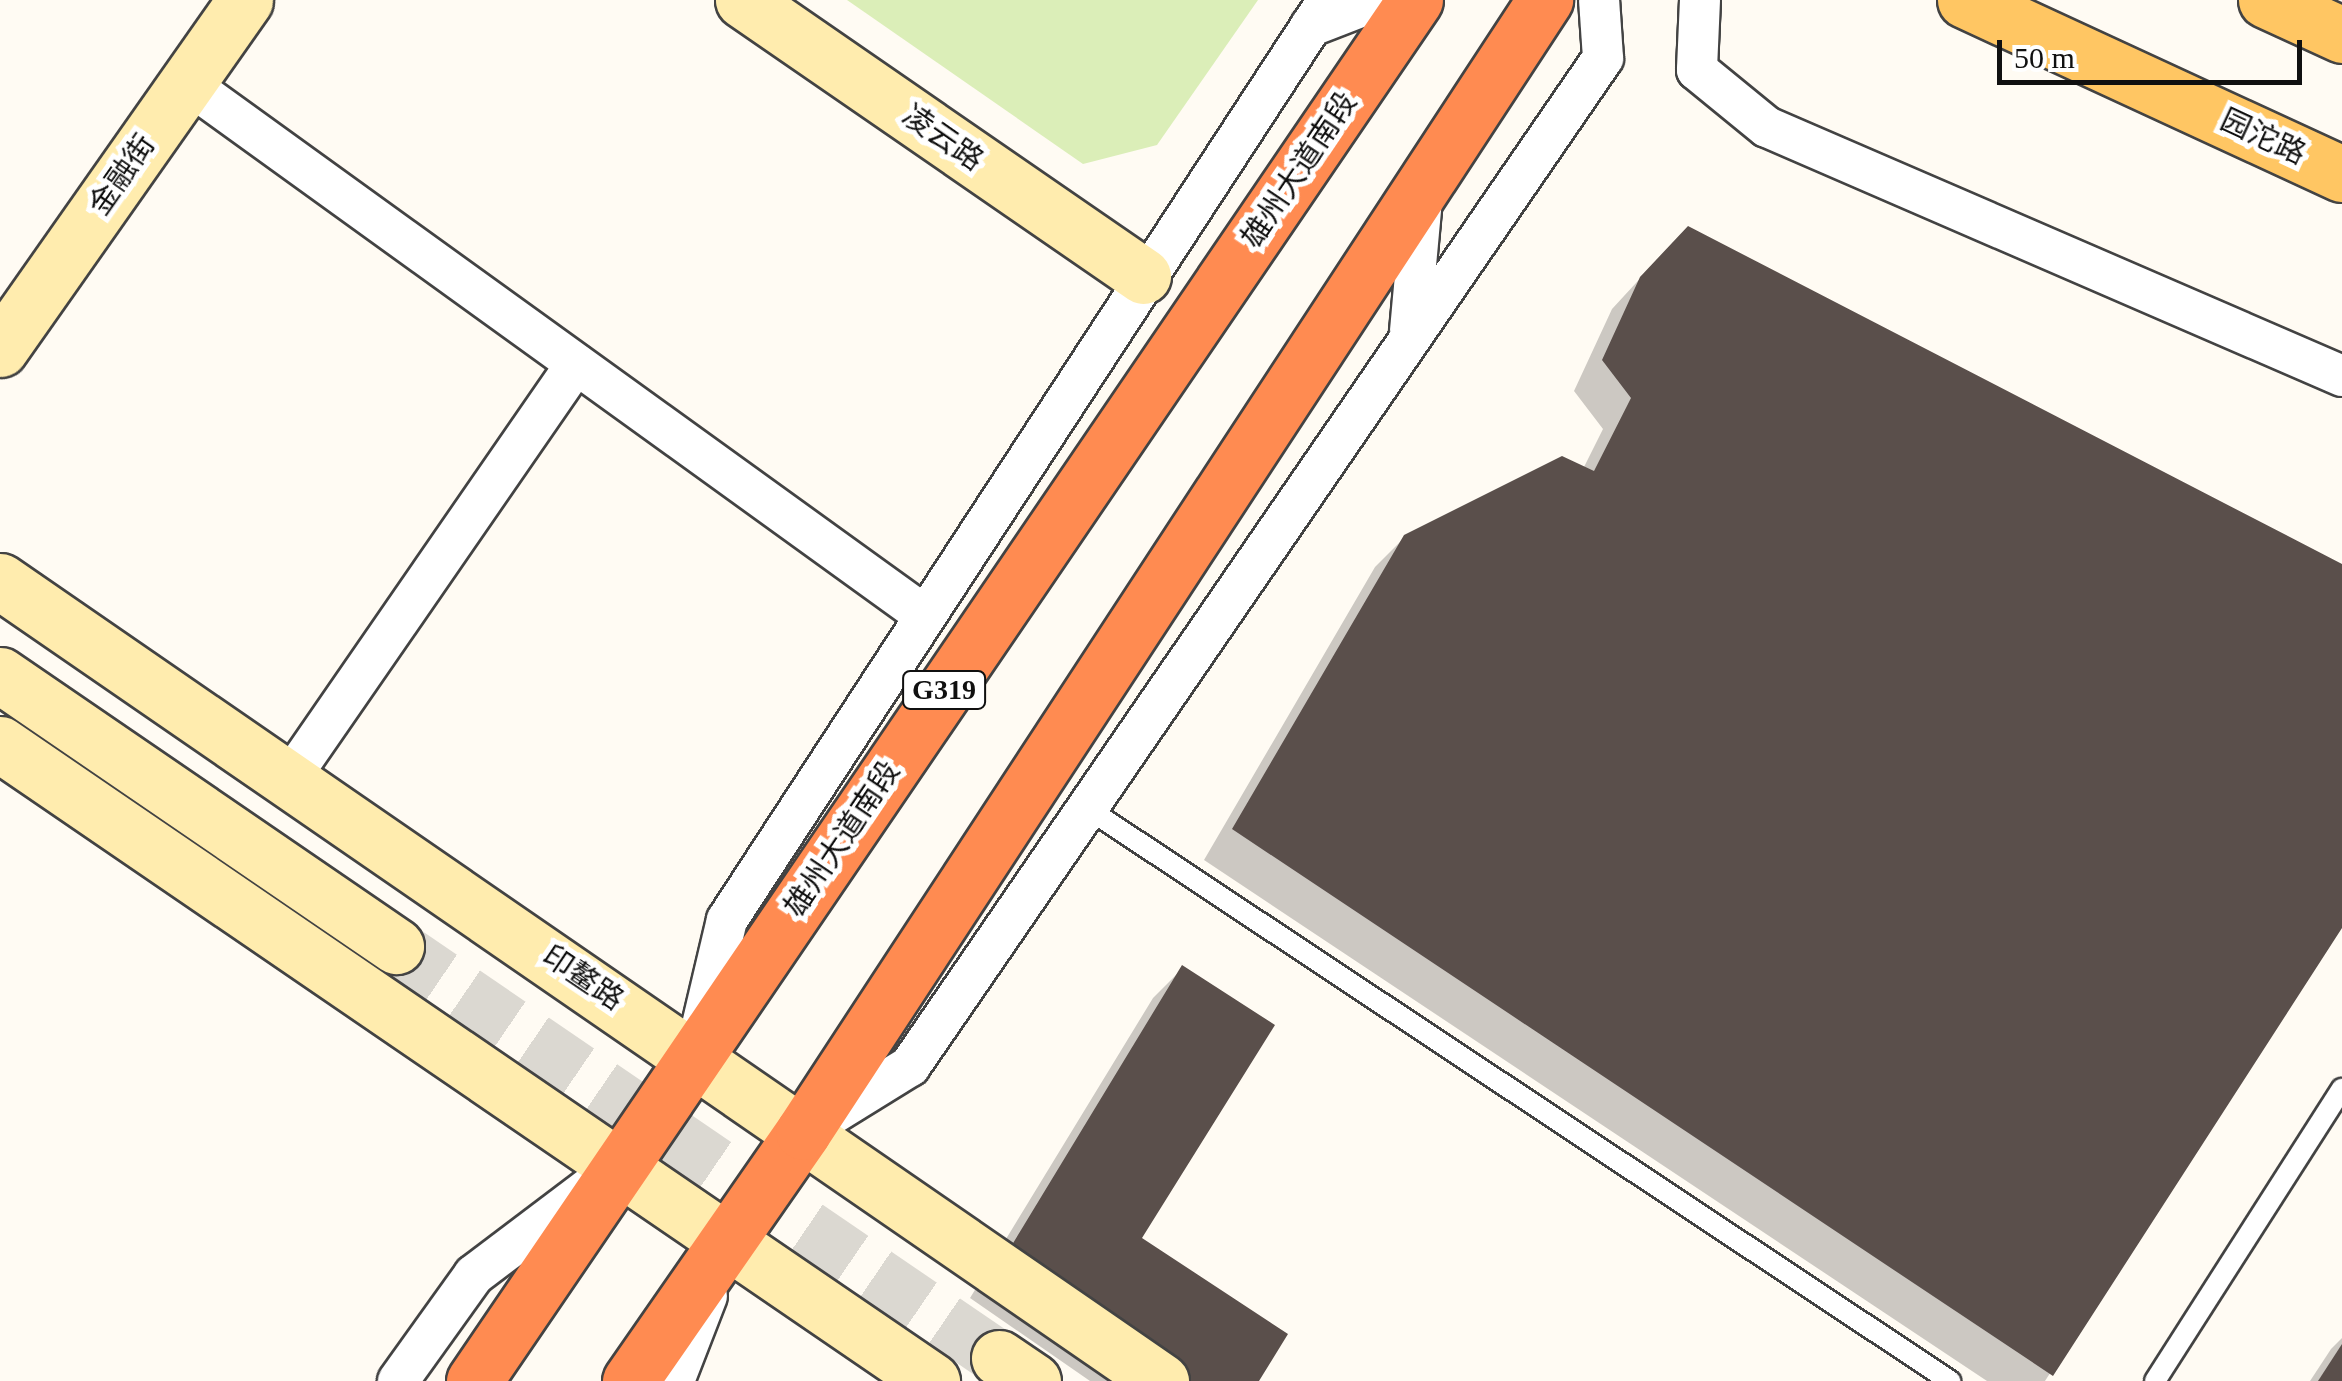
<!DOCTYPE html>
<html>
<head>
<meta charset="utf-8">
<style>
	body { margin:0 }
	#map { position:relative; width:2342px; height:1381px; overflow:hidden; background:#fffbf3; font-family:"Times New Roman","Noto Sans SC",serif }
	div>[style] { position:absolute }
	[style*='--x'] { left:calc(var(--x)*1px); top:calc(var(--y)*1px); width:calc(var(--w)*1px); rotate:calc(var(--a)*1deg) }
	.green>* { inset:0; background:#dbeeb8 }
	.shadow>* { inset:0; background:#0003 }
	.building>* { inset:0; background:#5a4f4b }
	.secondary-tunnel>* { height:55px; margin-top:-27.5px; transform-origin:0; background:repeating-linear-gradient(90deg,#dbd8d1 0 55px,transparent 0 83px) }
	.roads { filter:drop-shadow(2px 0 #434343) drop-shadow(-2px 0 #434343) drop-shadow(0 2px #434343) drop-shadow(0 -2px #434343) }
	.lane>* { height:20px; margin:-10px; padding:0 10px; transform-origin:10px; border-radius:10px; background:#fff }
	.street>* { height:40px; margin:-20px; padding:0 20px; transform-origin:20px; border-radius:20px; background:#fff }
	.secondary>* { height:55px; margin:-27.5px; padding:0 27.5px; transform-origin:27.5px; border-radius:27.5px; background:#ffecae }
	.primary>* { height:55px; margin:-27.5px; padding:0 27.5px; transform-origin:27.5px; border-radius:27.5px; background:#ffc663 }
	.highway>* { height:55px; margin:-27.5px; padding:0 27.5px; transform-origin:27.5px; border-radius:27.5px; background:#ff8b51 }
	span { translate:-50% -50%; white-space:nowrap; text-align:center; line-height:1.15; -webkit-text-stroke:10px #fff; paint-order:stroke }
	.shield-label span { padding:2px 8px; background:#fff; border:2px solid; border-radius:8px; -webkit-text-stroke-width:0 }
	.shield-label { font-size:28px; color:#101010; font-weight:700 }
	.street-label { font-size:30px; color:#101010 }
	.scale { position:absolute; left:1997px; top:40px; width:305px; height:45px; box-sizing:border-box; border:5px solid #101010; border-top:0; padding-left:12px; font-size:30px; line-height:35px; white-space:nowrap; color:#101010; -webkit-text-stroke:8px #fff; paint-order:stroke }
</style>
</head>
<body>
<div id="map">
	<div class="green">
		<i style="clip-path:polygon(847px 0,1258px 0,1157px 145px,1083px 164px)"></i>
	</div>
	<div class="shadow">
		<i style="clip-path:polygon(1659px 258px,2342px 567px,2342px 923px,2045px 1381px,1987px 1381px,1204px 860px,1375px 567px,1405px 537px,1583px 469px,1603px 429px,1574px 391px,1612px 309px)"></i>
		<i style="clip-path:polygon(1182px 969px,1139px 1239px,1256px 1381px,1090px 1381px,970px 1298px,1153px 998px)"></i>
		<i style="clip-path:polygon(2342px 1338px,2342px 1381px,2310px 1381px,2331px 1349px)"></i>
	</div>
	<div class="building">
		<i style="clip-path:polygon(1688px 226px,2342px 564px,2342px 928px,2053px 1376px,1232px 829px,1404px 535px,1562px 456px,1594px 471px,1631px 398px,1602px 360px,1640px 277px)"></i>
		<i style="clip-path:polygon(1182px 965px,1275px 1025px,1142px 1238px,1288px 1334px,1259px 1381px,1161px 1381px,998px 1268px)"></i>
		<i style="clip-path:polygon(2342px 1344px,2342px 1381px,2318px 1381px)"></i>
	</div>
	<div class="secondary-tunnel">
		<i style="--x:396;--y:946;--w:730;--a:34.34"></i>
	</div>
	<div class="roads">
		<div class="lane">
			<i style="--x:1084;--y:806;--w:1040;--a:33.58"></i>
			<i style="--x:2155;--y:1381;--w:347;--a:-57.4"></i>
		</div>
		<div class="street">
			<i style="--x:1700;--y:0;--w:70;--a:92.5"></i>
			<i style="--x:1697;--y:70;--w:90;--a:39.2"></i>
			<i style="--x:1767;--y:127;--w:627;--a:23.41"></i>
			<i style="--x:1311;--y:26;--w:72;--a:-21.2"></i>
			<i style="--x:187;--y:83;--w:909;--a:35.82"></i>
			<i style="--x:1410;--y:331;--w:143;--a:-84.8"></i>
			<i style="--x:290;--y:778;--w:503;--a:-55.36"></i>
			<i style="--x:700;--y:1034;--w:117;--a:-76.7"></i>
			<i style="--x:727;--y:920;--w:1099;--a:-56.84"></i>
			<i style="--x:813;--y:1126;--w:114;--a:-31.7"></i>
			<i style="--x:910;--y:1066;--w:1223;--a:-55.49"></i>
			<i style="--x:1603;--y:58;--w:58;--a:-93.9"></i>
			<i style="--x:398;--y:1381;--w:130;--a:-54.4"></i>
			<i style="--x:474;--y:1275;--w:154;--a:-37.1"></i>
			<i style="--x:674;--y:1381;--w:91;--a:-68.8"></i>
		</div>
		<div class="secondary">
			<i style="--x:743;--y:0;--w:486;--a:34.6"></i>
			<i style="--x:0;--y:349;--w:426;--a:-54.9"></i>
			<i style="--x:0;--y:581;--w:1410;--a:34.57"></i>
			<i style="--x:0;--y:675;--w:480;--a:34.4"></i>
			<i style="--x:0;--y:744;--w:1129;--a:34.35"></i>
			<i style="--x:999;--y:1358;--w:41;--a:34.1"></i>
		</div>
		<div class="primary">
			<i style="--x:1965;--y:0;--w:415;--a:24.8"></i>
			<i style="--x:2266;--y:0;--w:84;--a:24.7"></i>
		</div>
		<div class="highway">
			<i style="--x:474;--y:1381;--w:1671;--a:-55.73"></i>
			<i style="--x:630;--y:1381;--w:303;--a:-55.2"></i>
			<i style="--x:803;--y:1132;--w:1354;--a:-56.76"></i>
		</div>
	</div>
	<div class="shield-label">
		<span style="left:944px;top:690px">G319</span>
	</div>
	<div class="street-label">
		<span style="left:2263px;top:137px;rotate:25deg">园沱路</span>
		<span style="left:943px;top:138px;rotate:35deg">凌云路</span>
		<span style="left:1299px;top:170px;rotate:-56deg">雄州大道南段</span>
		<span style="left:122px;top:175px;rotate:-55deg">金融街</span>
		<span style="left:842px;top:839px;rotate:-56deg">雄州大道南段</span>
		<span style="left:583px;top:978px;rotate:34deg">印鳌路</span>
	</div>
	<div class="scale">50 m</div>
</div>
</body>
</html>
